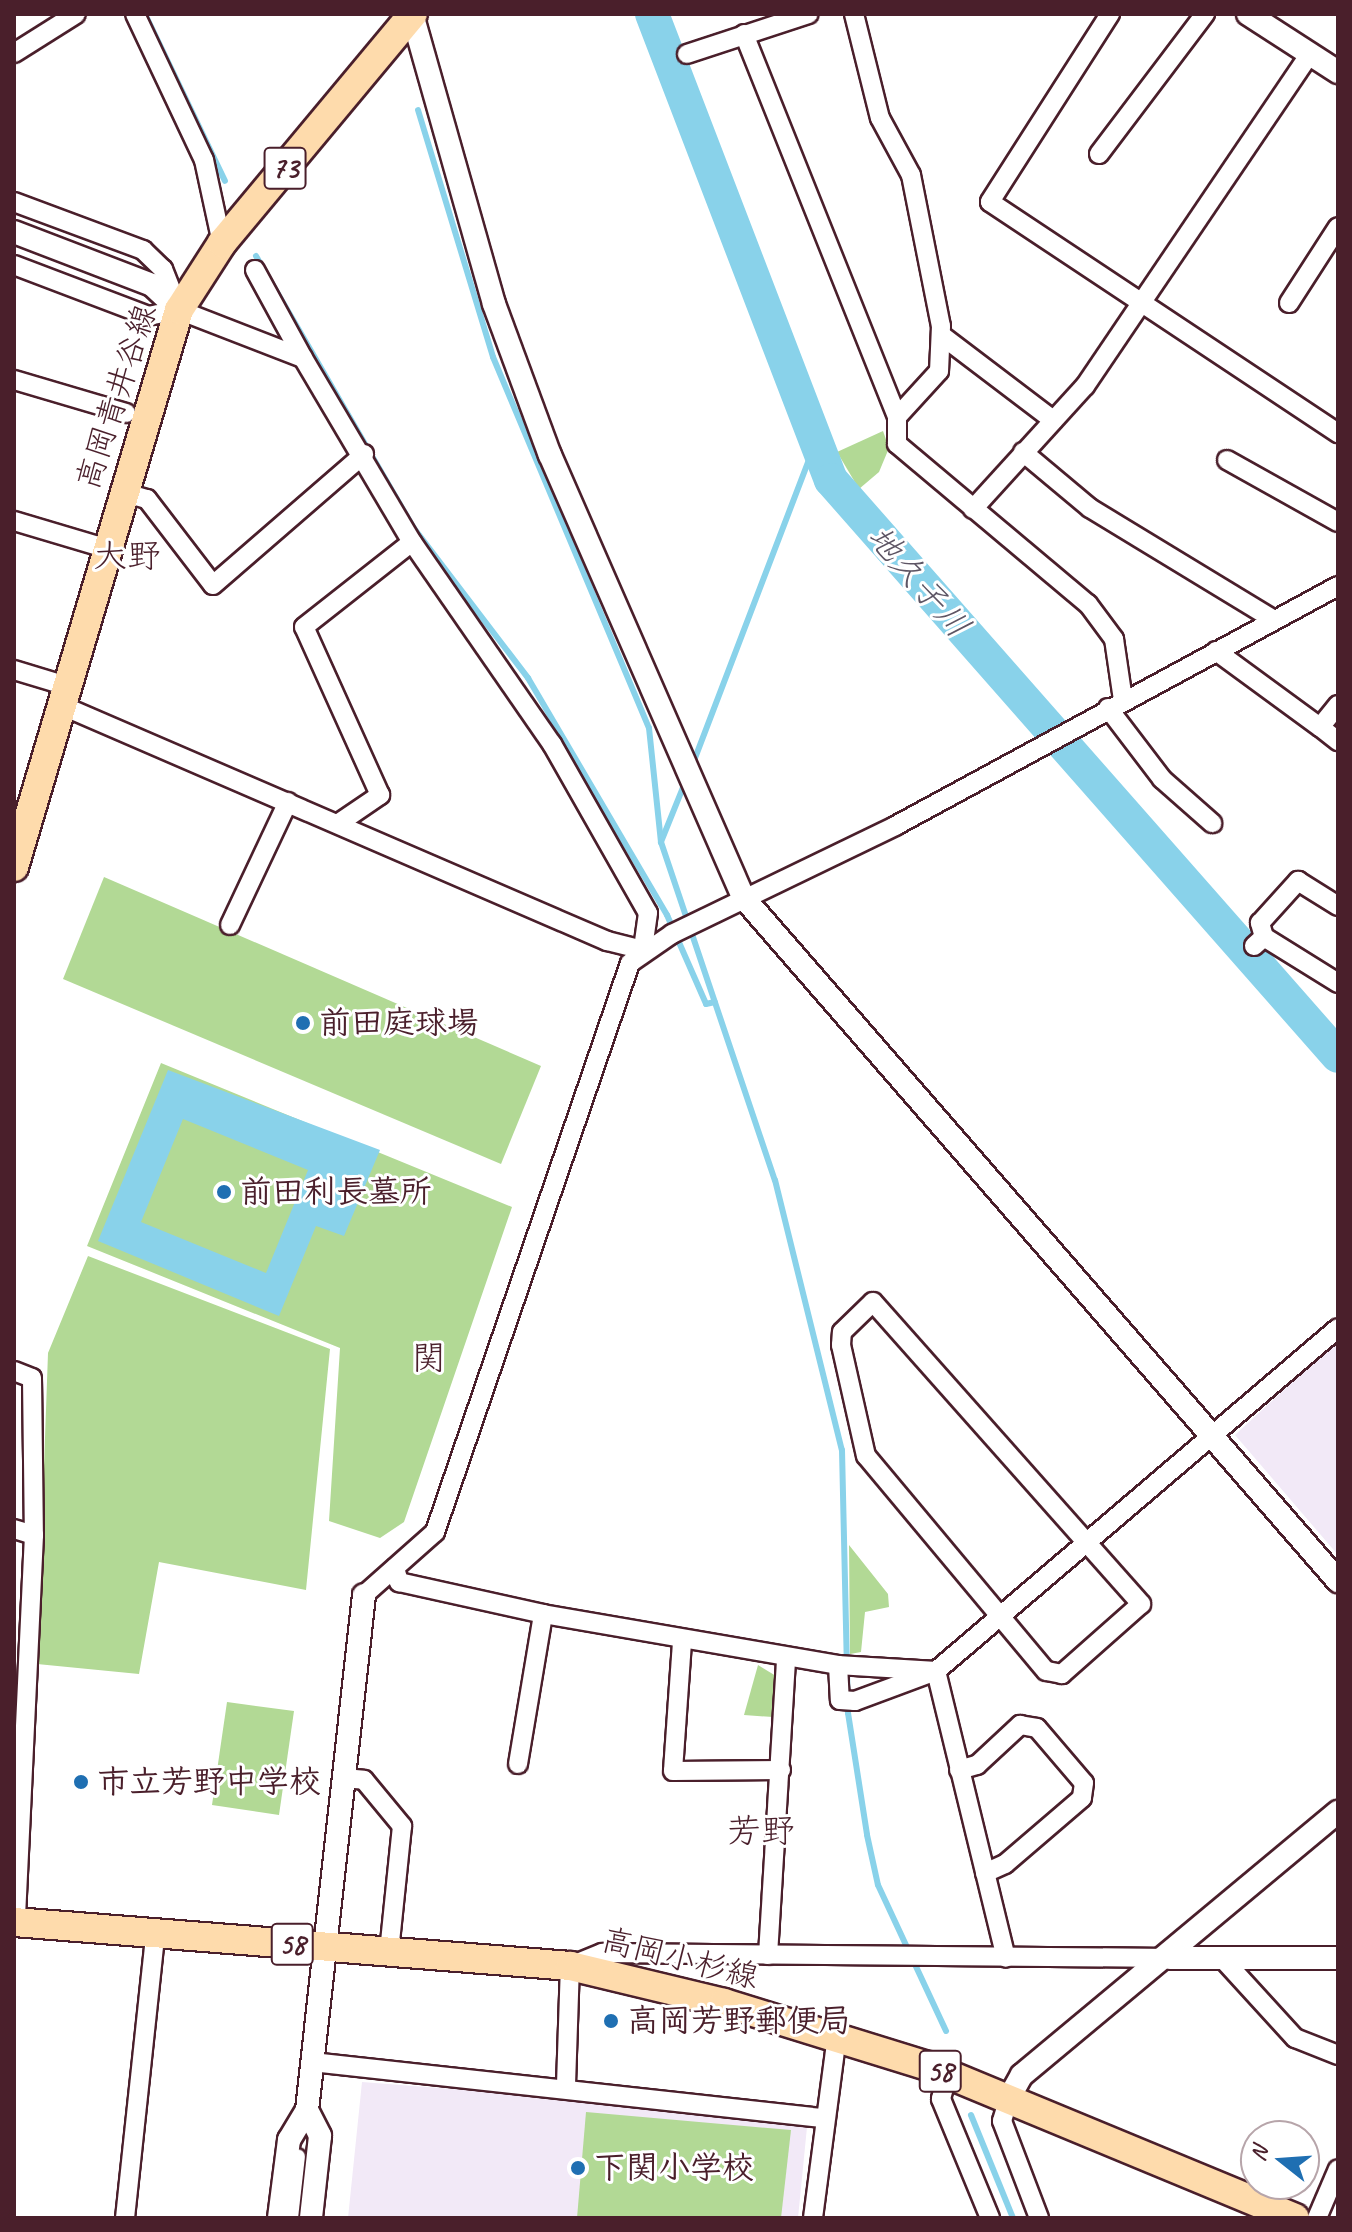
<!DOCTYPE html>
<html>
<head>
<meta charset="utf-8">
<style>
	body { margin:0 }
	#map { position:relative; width:1352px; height:2232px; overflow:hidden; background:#fff; font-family:Caveat,"Klee One",sans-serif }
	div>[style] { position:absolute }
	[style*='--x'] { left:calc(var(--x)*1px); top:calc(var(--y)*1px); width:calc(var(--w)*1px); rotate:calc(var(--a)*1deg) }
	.built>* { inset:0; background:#f2e9f7 }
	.green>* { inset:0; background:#b2d995 }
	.water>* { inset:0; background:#89d2ea }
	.stream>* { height:6px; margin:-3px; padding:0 3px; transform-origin:3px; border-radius:3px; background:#89d2ea }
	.river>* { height:34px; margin:-17px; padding:0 17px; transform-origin:17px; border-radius:17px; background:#89d2ea }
	.roads { filter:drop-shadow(2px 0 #4a1f2b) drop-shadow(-2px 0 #4a1f2b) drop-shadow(0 2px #4a1f2b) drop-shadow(0 -2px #4a1f2b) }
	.pedestrian>* { height:14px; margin:-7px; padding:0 7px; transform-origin:7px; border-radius:7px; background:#fff }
	.minor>* { height:18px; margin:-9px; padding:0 9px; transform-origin:9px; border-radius:9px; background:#fff }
	.tertiary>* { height:22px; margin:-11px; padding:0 11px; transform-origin:11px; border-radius:11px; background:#fff }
	.primary>* { height:28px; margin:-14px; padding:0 14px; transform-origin:14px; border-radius:14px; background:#fedbac }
	.dots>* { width:22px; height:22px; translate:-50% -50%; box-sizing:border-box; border:4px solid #fff; border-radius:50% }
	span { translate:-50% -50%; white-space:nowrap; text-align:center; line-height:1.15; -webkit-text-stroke:6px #fff; paint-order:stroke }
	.shield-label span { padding:2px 6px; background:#fff; border:2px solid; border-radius:6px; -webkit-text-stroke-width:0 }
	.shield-label { font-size:30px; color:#4a1f2b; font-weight:700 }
	.street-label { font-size:32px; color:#4a1f2b }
	.poi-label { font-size:32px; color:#4a1f2b; font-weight:700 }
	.left { translate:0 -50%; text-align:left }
	.neighbourhood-label { font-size:34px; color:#4a1f2b }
	.water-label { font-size:34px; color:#5d5564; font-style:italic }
	.frame { position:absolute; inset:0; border:16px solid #4a1f2b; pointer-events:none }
	.north { position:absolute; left:1240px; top:2120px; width:80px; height:80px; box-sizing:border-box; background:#fff; border:2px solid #b7a5aa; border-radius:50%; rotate:287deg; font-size:22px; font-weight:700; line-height:32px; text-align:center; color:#4a1f2b }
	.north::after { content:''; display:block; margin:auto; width:28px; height:36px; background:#1f6fb2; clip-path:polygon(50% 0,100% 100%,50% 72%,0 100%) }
</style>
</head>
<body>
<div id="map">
	<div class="built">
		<i style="clip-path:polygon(1338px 1340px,1338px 1555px,1235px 1435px)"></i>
		<i style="clip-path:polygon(362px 2082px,808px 2117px,798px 2218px,348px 2218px)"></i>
	</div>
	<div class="green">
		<i style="clip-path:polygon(883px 431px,889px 448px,879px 472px,859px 489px,837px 452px)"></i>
		<i style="clip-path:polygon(104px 877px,541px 1066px,501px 1164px,63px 979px)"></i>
		<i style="clip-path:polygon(161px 1063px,512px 1207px,404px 1522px,380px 1538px,329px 1521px,340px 1348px,87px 1246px)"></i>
		<i style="clip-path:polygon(88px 1256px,330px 1349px,306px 1590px,159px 1562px,139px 1674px,37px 1664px,48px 1353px)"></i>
		<i style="clip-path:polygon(849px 1545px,888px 1594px,889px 1607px,865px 1612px,861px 1652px,850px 1654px)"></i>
		<i style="clip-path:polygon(758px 1665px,776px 1676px,773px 1717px,744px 1715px)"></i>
		<i style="clip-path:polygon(227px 1702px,294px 1711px,279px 1815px,212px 1805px)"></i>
		<i style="clip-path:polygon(586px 2112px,791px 2130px,781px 2218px,577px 2218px)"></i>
	</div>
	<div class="water">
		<i style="clip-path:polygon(evenodd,168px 1070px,380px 1150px,344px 1236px,316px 1226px,279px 1316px,98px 1241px,168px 1070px,183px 1119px,308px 1170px,266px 1273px,141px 1222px,183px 1119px)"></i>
	</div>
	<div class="stream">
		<i style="--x:145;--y:14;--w:185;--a:64.4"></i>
		<i style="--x:418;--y:110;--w:258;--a:73.1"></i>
		<i style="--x:493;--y:357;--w:402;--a:67.2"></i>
		<i style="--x:649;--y:728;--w:115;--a:84"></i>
		<i style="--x:256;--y:256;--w:313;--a:59.9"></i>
		<i style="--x:413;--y:527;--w:190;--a:52.7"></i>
		<i style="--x:528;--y:678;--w:275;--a:59.6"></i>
		<i style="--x:667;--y:915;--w:97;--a:66.3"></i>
		<i style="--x:706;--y:1004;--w:9;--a:-13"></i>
		<i style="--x:692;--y:766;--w:345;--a:-69.1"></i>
		<i style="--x:686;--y:780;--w:67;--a:112"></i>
		<i style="--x:661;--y:842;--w:357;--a:71.4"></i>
		<i style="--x:775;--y:1180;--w:278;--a:76.1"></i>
		<i style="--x:842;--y:1450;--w:263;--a:88.7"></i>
		<i style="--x:848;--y:1713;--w:123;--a:81.1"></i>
		<i style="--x:867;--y:1835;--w:51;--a:77.6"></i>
		<i style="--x:878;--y:1885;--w:161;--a:65"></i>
		<i style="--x:971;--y:2115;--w:111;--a:67.8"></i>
	</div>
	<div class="river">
		<i style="--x:652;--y:14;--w:499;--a:69"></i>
		<i style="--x:831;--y:480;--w:767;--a:48.65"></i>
	</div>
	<div class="roads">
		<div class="pedestrian">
			<i style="--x:291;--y:2218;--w:62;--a:-83.6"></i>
		</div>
		<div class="minor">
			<i style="--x:135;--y:14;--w:161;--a:64.7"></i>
			<i style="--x:204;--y:160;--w:85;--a:77.8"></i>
			<i style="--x:854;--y:14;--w:107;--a:76"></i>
			<i style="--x:880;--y:118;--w:65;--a:61.5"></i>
			<i style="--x:911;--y:175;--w:154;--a:78.8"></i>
			<i style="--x:941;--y:326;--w:45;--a:92.5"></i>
			<i style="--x:939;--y:371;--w:62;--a:132.4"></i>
			<i style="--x:897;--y:417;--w:27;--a:90"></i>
			<i style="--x:897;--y:444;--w:249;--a:40"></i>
			<i style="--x:1088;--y:604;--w:44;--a:53.4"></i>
			<i style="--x:1114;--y:639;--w:62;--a:81.6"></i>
			<i style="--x:1110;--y:14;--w:223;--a:122.6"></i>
			<i style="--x:990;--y:202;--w:418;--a:33.6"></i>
			<i style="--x:744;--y:34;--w:412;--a:68.2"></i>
			<i style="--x:14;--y:53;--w:73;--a:-32.2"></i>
			<i style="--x:687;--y:54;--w:128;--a:-18.2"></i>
			<i style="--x:1099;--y:154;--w:176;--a:-52.9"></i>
			<i style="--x:14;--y:202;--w:138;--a:20.4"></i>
			<i style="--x:143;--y:250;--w:28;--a:44"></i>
			<i style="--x:163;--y:269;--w:41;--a:68.5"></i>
			<i style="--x:14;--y:265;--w:143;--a:20.8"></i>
			<i style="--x:148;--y:316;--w:32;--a:-11"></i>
			<i style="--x:179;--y:310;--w:133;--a:21.2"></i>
			<i style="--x:303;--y:358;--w:214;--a:59.4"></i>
			<i style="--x:412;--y:542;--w:246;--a:55.3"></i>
			<i style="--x:552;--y:744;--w:194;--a:60.4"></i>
			<i style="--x:648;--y:913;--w:37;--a:98"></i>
			<i style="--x:255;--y:270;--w:100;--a:61.4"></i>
			<i style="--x:1289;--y:303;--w:90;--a:-57.2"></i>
			<i style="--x:941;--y:335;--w:141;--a:37.2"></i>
			<i style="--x:14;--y:380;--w:117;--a:16.4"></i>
			<i style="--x:1023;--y:452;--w:87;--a:39.9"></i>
			<i style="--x:1090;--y:508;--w:215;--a:31.3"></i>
			<i style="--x:1227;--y:460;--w:127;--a:29.2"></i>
			<i style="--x:122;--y:492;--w:26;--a:16"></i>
			<i style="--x:147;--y:499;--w:108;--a:52.5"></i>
			<i style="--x:213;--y:585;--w:200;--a:-40.9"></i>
			<i style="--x:973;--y:509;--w:166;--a:-47.7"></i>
			<i style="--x:1085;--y:386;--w:401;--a:-55.9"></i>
			<i style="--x:14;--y:521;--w:95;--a:16.5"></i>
			<i style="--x:1216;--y:651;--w:129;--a:36.2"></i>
			<i style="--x:14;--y:670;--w:55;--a:16.8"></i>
			<i style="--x:1338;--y:705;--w:28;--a:129"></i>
			<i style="--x:1320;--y:727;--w:23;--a:38"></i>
			<i style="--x:63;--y:706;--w:593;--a:23.36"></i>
			<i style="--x:607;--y:941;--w:37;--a:14"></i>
			<i style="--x:1108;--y:708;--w:89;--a:52.7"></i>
			<i style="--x:1162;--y:779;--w:67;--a:41.3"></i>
			<i style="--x:339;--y:823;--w:50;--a:-34.3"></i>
			<i style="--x:380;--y:795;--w:184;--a:-114.3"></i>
			<i style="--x:304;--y:627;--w:137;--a:-38.2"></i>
			<i style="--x:230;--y:925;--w:136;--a:-64.8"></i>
			<i style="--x:1264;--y:937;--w:87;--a:31.9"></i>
			<i style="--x:1254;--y:946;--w:13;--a:-42"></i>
			<i style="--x:1264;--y:937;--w:15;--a:-106"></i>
			<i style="--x:1260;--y:923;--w:57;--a:-47.9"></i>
			<i style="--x:1298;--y:881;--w:47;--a:32"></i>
			<i style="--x:873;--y:1302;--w:404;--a:48.4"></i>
			<i style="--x:1141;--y:1604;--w:106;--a:138.5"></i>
			<i style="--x:1062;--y:1674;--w:16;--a:-169"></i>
			<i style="--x:1046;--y:1671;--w:280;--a:-129.9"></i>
			<i style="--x:866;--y:1456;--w:114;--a:-102.7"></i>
			<i style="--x:841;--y:1345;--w:13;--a:-86"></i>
			<i style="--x:842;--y:1332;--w:43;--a:-44.1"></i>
			<i style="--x:14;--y:1371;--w:19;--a:21"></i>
			<i style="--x:32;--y:1378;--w:157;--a:89.3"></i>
			<i style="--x:34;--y:1535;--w:388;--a:92.7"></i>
			<i style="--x:14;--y:1529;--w:21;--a:17"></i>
			<i style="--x:395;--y:1568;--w:15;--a:74"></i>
			<i style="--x:399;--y:1582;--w:148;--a:12.5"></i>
			<i style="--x:543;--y:1614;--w:299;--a:9.8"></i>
			<i style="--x:838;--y:1665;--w:35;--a:87"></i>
			<i style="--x:840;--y:1700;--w:15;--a:4"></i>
			<i style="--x:855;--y:1701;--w:86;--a:-20.3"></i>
			<i style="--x:936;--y:1671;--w:528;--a:-40.47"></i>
			<i style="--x:364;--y:1595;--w:95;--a:-41.6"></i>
			<i style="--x:435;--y:1532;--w:601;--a:-71.08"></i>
			<i style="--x:630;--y:963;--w:51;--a:-34.6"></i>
			<i style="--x:672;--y:934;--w:248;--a:-25.8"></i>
			<i style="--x:895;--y:826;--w:504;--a:-28.45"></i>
			<i style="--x:682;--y:1642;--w:129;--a:94"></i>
			<i style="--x:673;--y:1771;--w:108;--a:-0.5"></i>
			<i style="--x:838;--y:1665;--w:98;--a:3.5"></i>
			<i style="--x:936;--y:1671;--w:295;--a:76.3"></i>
			<i style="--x:518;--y:1764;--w:152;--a:-80.5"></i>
			<i style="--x:959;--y:1770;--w:19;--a:-16"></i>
			<i style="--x:977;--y:1765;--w:59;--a:-42.9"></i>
			<i style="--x:1020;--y:1725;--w:17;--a:10"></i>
			<i style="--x:1037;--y:1728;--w:72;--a:49.5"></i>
			<i style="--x:1084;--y:1783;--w:15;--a:98"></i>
			<i style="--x:1082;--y:1798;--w:101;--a:139.4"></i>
			<i style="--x:1005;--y:1864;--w:22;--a:156"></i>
			<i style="--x:343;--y:1778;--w:21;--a:5"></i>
			<i style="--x:364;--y:1780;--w:60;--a:50.4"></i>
			<i style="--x:402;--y:1826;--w:127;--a:95.9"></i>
			<i style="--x:768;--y:1955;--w:296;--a:-86.5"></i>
			<i style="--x:1221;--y:1957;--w:110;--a:47.6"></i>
			<i style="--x:1295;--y:2038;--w:46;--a:21.6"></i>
			<i style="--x:312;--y:2062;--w:513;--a:6.27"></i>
			<i style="--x:948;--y:2074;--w:26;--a:106"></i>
			<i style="--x:941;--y:2099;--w:129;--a:67.6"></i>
			<i style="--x:566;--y:2085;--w:119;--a:-88.1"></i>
			<i style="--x:570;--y:1966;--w:35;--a:-22"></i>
			<i style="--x:602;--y:1953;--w:568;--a:0.5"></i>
			<i style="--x:1009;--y:2098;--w:24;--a:107"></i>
			<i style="--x:1002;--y:2121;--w:104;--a:69.1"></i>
			<i style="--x:125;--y:2218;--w:282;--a:-83.9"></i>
			<i style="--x:813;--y:2218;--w:185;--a:-82.5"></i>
			<i style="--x:1317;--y:2218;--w:53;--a:-66.8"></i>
		</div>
		<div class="tertiary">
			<i style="--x:412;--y:14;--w:301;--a:74.2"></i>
			<i style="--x:494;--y:304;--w:161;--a:69.7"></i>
			<i style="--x:550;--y:455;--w:482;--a:66.4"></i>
			<i style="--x:743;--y:897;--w:907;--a:48.98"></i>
			<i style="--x:1248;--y:14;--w:107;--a:32.8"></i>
			<i style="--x:14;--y:232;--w:148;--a:21"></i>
			<i style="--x:152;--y:285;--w:37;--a:43"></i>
			<i style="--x:1170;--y:1958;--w:168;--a:0"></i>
			<i style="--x:1009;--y:2098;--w:26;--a:-61"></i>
			<i style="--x:1022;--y:2075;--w:411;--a:-39.8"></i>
			<i style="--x:307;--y:2110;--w:29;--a:63"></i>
			<i style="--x:320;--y:2136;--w:82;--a:96.3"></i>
			<i style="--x:279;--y:2218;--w:79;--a:-82.7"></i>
			<i style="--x:289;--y:2140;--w:35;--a:-59"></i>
			<i style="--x:307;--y:2110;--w:518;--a:-83.68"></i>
		</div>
		<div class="primary">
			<i style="--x:14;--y:867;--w:581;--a:-73.5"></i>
			<i style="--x:179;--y:310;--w:80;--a:-57.3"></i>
			<i style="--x:222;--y:243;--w:298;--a:-50.2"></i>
			<i style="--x:14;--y:1922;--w:558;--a:4.52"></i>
			<i style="--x:570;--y:1966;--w:158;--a:13.5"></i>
			<i style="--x:724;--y:2003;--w:214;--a:17.2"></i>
			<i style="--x:928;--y:2066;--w:397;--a:22.5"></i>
		</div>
	</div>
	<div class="dots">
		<i style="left:303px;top:1023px;background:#1f6fb2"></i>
		<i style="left:224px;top:1192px;background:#1f6fb2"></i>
		<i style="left:81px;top:1782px;background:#1f6fb2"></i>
		<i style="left:611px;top:2021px;background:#1f6fb2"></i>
		<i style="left:578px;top:2168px;background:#1f6fb2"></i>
	</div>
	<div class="shield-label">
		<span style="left:285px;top:168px">73</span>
		<span style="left:292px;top:1944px">58</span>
		<span style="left:940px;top:2071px">58</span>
	</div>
	<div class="street-label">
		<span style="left:117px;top:397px;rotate:-72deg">高岡青井谷線</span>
		<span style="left:680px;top:1959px;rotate:14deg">高岡小杉線</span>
	</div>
	<div class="poi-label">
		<span class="left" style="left:319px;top:1023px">前田庭球場</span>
		<span class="left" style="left:240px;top:1192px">前田利長墓所</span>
		<span class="left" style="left:97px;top:1782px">市立芳野中学校</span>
		<span class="left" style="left:627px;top:2021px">高岡芳野郵便局</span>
		<span class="left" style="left:594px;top:2168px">下関小学校</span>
	</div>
	<div class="neighbourhood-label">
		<span style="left:127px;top:556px">大野</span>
		<span style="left:429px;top:1358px">関</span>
		<span style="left:761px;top:1831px">芳野</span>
	</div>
	<div class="water-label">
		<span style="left:919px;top:581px;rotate:49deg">地久子川</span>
	</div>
	<div class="frame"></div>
	<div class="north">N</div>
</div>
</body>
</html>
